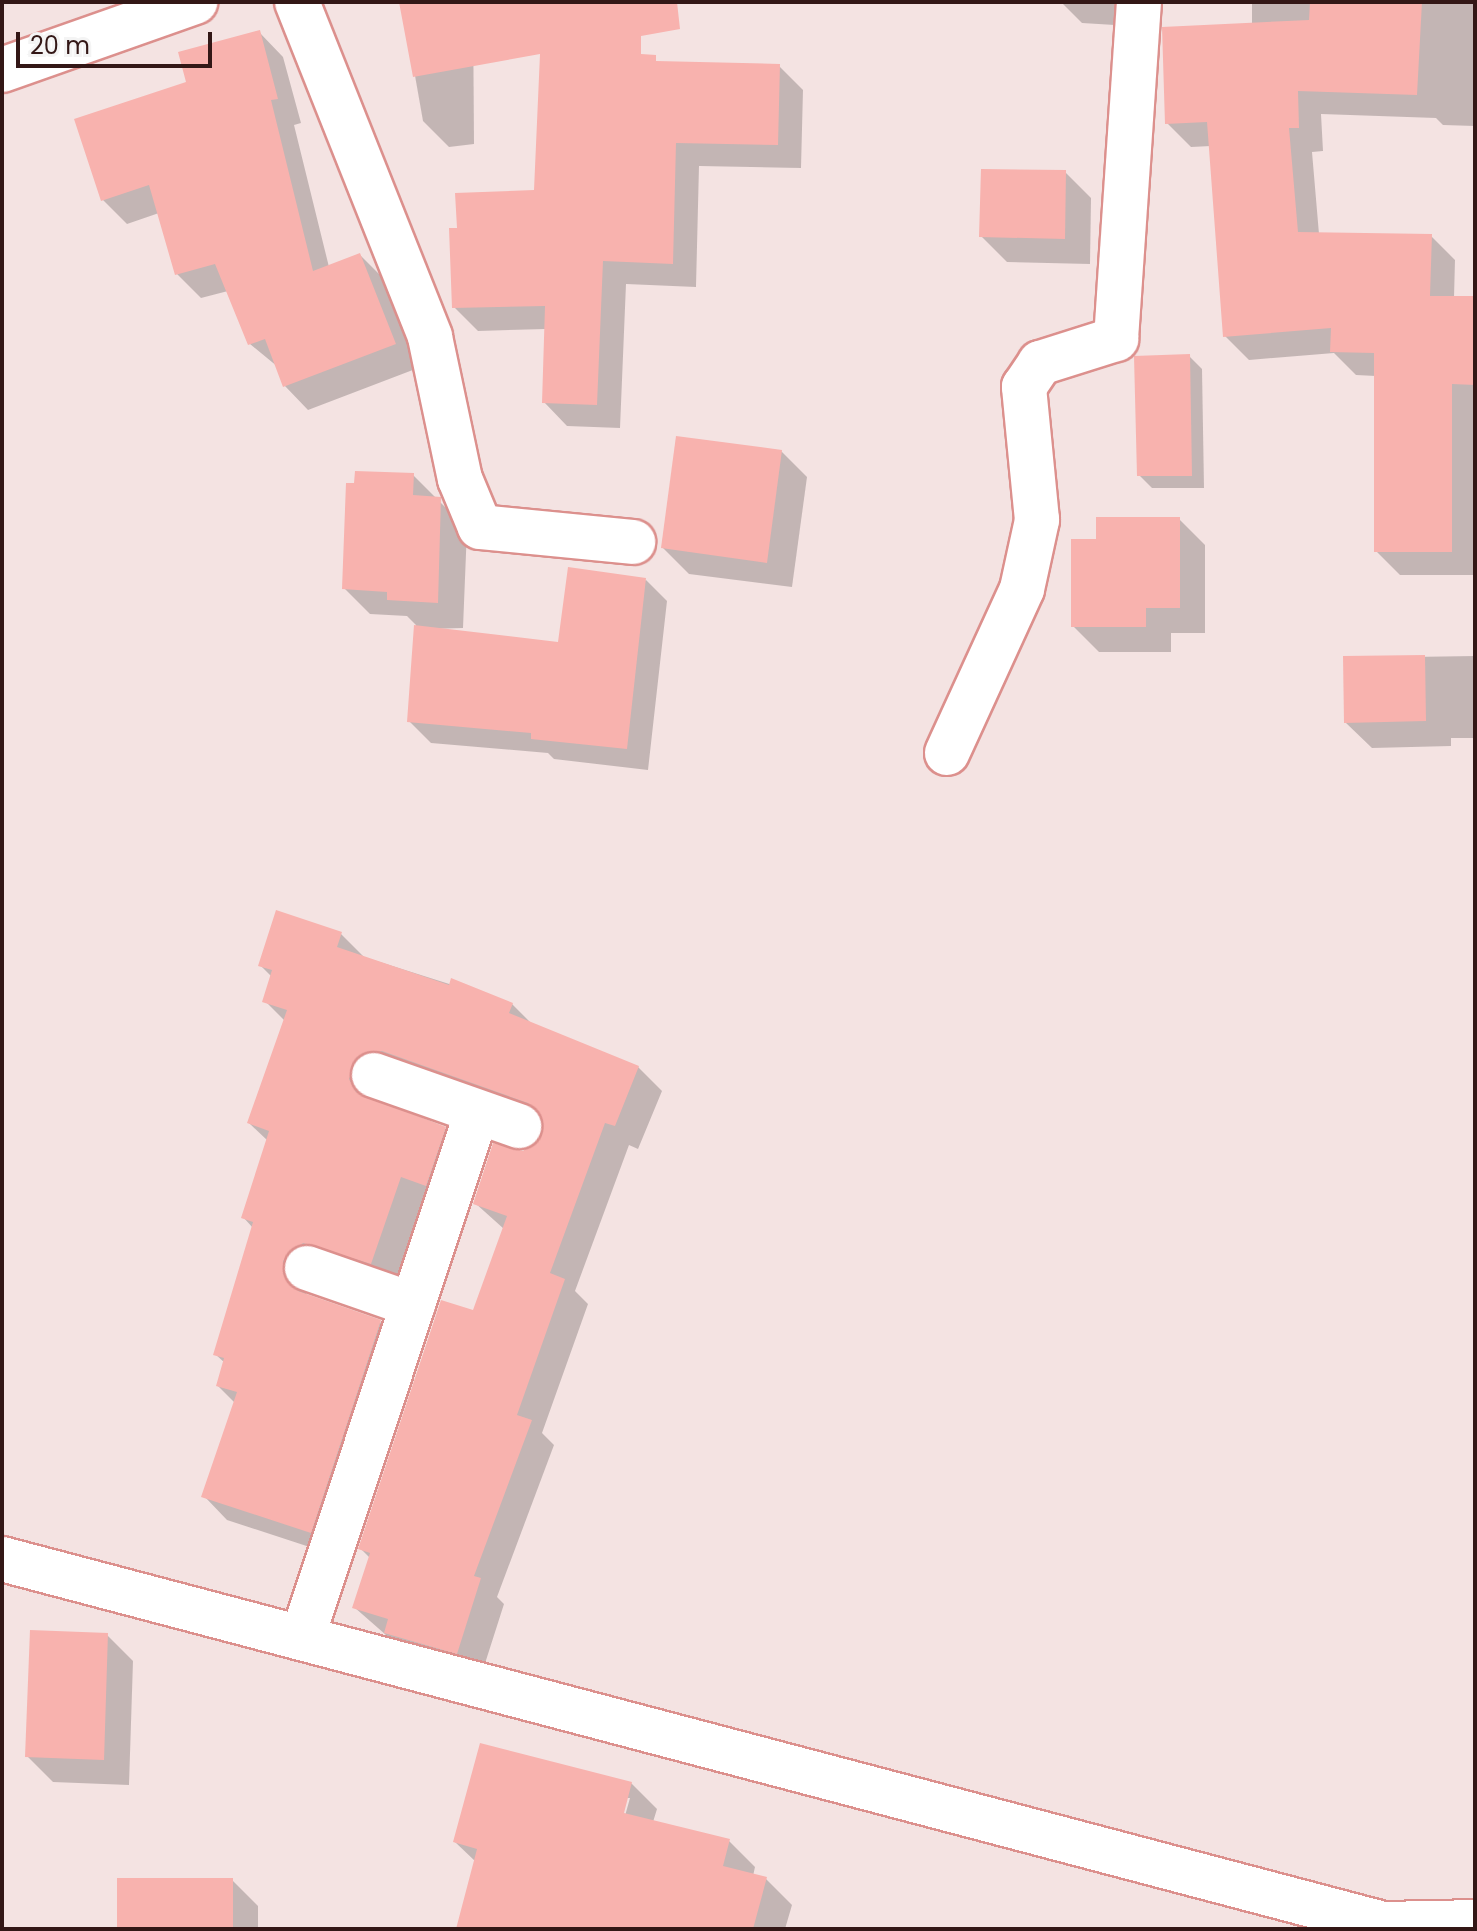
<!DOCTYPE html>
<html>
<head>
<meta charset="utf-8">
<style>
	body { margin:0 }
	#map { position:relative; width:1477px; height:1931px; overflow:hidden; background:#f4e3e2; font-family:Poppins,sans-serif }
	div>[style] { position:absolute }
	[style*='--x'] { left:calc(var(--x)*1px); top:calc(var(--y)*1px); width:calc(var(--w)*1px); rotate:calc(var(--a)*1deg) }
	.shadow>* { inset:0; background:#0003 }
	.building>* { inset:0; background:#f8b2ae }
	.roads { filter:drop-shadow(2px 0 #dc908d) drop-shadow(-2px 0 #dc908d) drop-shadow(0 2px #dc908d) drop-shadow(0 -2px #dc908d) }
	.minor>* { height:44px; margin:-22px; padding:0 22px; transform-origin:22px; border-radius:22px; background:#fff }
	span { translate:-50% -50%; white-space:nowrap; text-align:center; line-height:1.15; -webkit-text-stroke:8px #f4f4f4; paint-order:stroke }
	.frame { position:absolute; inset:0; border:4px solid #331716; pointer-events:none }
	.scale { position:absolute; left:16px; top:32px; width:196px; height:36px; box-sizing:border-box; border:4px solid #331716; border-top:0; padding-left:10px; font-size:24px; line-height:28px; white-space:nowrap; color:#331716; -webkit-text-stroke:6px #f4f4f4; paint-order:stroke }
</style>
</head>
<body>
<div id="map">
	<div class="shadow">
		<i style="clip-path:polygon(402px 2px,473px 2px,474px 144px,449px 147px,423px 121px)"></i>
		<i style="clip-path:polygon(1061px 2px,1133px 2px,1131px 26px,1082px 23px)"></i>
		<i style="clip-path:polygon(1252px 2px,1475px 2px,1475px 126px,1443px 125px,1436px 118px,1321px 114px,1323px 151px,1312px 152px,1319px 234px,1431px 236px,1455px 260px,1454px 298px,1475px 298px,1475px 575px,1400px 575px,1376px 551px,1376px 376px,1356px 375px,1334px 353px,1249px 360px,1225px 336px,1211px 146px,1191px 147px,1167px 123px,1252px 24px)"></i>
		<i style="clip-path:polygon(259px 32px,283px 57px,301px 123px,294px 125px,329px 267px,360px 255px,384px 279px,418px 368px,308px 410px,284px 385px,278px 367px,250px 344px,228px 291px,201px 298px,177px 274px,159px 213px,127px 224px,103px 200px,188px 83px)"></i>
		<i style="clip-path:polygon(779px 66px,803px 90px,801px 168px,699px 166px,696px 287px,626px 284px,620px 428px,567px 426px,544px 402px,546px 329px,478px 331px,454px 307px,459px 230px)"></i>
		<i style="clip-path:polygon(1065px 172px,1091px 198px,1090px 264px,1007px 262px,981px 236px)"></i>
		<i style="clip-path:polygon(1189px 356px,1202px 369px,1204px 488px,1152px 488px,1139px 475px)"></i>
		<i style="clip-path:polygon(781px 451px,807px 477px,792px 587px,689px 574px,663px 548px)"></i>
		<i style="clip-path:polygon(413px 475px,467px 529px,463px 628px,428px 629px,560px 644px,646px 580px,667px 601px,648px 770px,554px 759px,548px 753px,431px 743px,410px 722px,416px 625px,407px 616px,370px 614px,344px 588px)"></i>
		<i style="clip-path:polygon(1179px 519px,1205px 545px,1205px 633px,1171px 633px,1171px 652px,1099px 652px,1073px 626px,1098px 541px)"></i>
		<i style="clip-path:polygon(1475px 656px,1475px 738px,1451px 738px,1451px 746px,1372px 748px,1346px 723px,1345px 658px)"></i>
		<i style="clip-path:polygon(341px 934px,364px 957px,512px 1004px,533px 1025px,638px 1067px,662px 1091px,638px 1149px,629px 1145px,575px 1291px,588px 1304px,542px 1433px,554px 1445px,497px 1597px,504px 1604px,481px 1676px,410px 1656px,354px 1607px,370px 1558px,360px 1548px,474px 1313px,504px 1229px,475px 1203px,537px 1146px,546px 1123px,407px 1074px,380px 1080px,373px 1101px,445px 1128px,468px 1152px,450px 1208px,425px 1199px,394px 1286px,306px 1284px,306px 1296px,380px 1322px,404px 1346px,334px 1555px,227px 1520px,204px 1496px,235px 1403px,218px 1386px,225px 1363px,215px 1354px,253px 1228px,243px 1217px,268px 1141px,249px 1123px,285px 1021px,265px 1001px,272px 977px,260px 965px)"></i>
		<i style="clip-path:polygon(107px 1635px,133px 1661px,129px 1785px,53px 1782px,27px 1756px)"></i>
		<i style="clip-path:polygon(evenodd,631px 1783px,657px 1809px,653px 1822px,729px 1841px,755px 1867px,753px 1876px,766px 1879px,792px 1905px,785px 1929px,458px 1929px,476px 1862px,455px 1842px,631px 1783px,625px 1798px,630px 1798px,623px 1823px,619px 1822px,625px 1798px)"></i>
		<i style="clip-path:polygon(232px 1880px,258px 1906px,258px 1929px,119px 1929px)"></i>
	</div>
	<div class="building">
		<i style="clip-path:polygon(399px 2px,677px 2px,680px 29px,641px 36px,641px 54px,656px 55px,656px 61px,780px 64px,778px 145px,676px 143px,673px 264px,603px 261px,597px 405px,542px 403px,545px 306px,452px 308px,449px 228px,457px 228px,455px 193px,534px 190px,540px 54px,413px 77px)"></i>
		<i style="clip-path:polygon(1310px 2px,1422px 2px,1417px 95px,1298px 91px,1299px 128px,1289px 128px,1298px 232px,1432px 234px,1430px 296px,1475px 296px,1475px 385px,1452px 384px,1452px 552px,1374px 552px,1374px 353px,1330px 352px,1331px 328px,1223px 337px,1207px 122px,1165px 124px,1162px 27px,1309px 20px)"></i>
		<i style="clip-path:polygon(260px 30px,278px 99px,271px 100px,313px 271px,360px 253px,396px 344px,283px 387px,265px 339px,248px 345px,215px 264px,175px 275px,149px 185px,101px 201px,74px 119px,186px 82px,178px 52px)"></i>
		<i style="clip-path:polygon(981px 169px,1066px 170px,1065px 239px,979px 237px)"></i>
		<i style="clip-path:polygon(1190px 354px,1192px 476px,1137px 476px,1134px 356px)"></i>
		<i style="clip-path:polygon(676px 436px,782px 450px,767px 563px,661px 548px)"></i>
		<i style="clip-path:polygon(355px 471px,414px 473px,413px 495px,441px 497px,438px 603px,387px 600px,387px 592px,342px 589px,346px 483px,354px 483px)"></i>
		<i style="clip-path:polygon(1096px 517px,1180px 517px,1180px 608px,1146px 608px,1146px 627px,1071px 627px,1071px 539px,1096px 539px)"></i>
		<i style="clip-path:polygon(568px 567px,646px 578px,627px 749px,531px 739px,531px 733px,407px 722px,414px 625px,558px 642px)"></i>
		<i style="clip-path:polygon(1425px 655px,1426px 721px,1344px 723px,1343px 656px)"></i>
		<i style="clip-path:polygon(276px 910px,342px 932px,337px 947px,449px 985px,451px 978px,513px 1003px,509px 1013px,639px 1066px,615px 1126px,605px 1123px,550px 1273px,565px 1279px,517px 1415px,532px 1420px,474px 1576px,481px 1578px,457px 1654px,384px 1633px,388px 1619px,352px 1608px,370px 1553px,358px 1549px,441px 1300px,473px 1310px,507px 1216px,473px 1204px,493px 1143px,523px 1151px,542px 1135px,543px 1121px,528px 1103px,382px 1051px,357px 1057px,349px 1079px,356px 1092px,446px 1127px,426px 1186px,401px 1177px,371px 1264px,303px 1243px,283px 1261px,283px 1273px,298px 1291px,381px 1320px,311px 1533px,201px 1497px,237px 1392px,216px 1386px,224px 1358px,213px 1355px,253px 1222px,241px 1218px,269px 1131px,247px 1123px,287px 1010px,262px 1002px,272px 970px,258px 966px)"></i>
		<i style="clip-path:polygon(30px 1630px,108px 1633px,104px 1760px,25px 1757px)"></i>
		<i style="clip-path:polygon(480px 1743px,632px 1782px,624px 1813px,730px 1839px,723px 1866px,767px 1877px,753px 1929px,456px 1929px,477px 1849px,453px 1842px)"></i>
		<i style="clip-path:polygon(117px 1878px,233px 1878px,233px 1929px,117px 1929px)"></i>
	</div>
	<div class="roads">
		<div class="minor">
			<i style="--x:297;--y:2;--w:360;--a:68.3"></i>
			<i style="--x:430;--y:337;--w:145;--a:78.1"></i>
			<i style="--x:460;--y:479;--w:52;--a:67.4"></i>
			<i style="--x:480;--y:527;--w:154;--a:5.6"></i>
			<i style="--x:2;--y:70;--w:205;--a:-19.4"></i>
			<i style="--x:947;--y:753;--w:180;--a:-65.4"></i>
			<i style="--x:1022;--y:589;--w:71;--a:-77.7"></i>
			<i style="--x:1037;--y:520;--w:134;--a:-95.6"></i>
			<i style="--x:1024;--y:387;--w:29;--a:-56"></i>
			<i style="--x:1040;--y:363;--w:80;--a:-17.5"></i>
			<i style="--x:1116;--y:339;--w:338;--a:-86.1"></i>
			<i style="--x:374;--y:1075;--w:154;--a:19.4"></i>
			<i style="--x:307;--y:1268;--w:112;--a:19.2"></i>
			<i style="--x:2;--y:1559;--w:1428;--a:14.8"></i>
			<i style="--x:1383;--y:1924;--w:92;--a:-1.2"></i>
			<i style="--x:302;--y:1638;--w:554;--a:-71.6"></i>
		</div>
	</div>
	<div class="frame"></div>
	<div class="scale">20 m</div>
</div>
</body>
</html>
